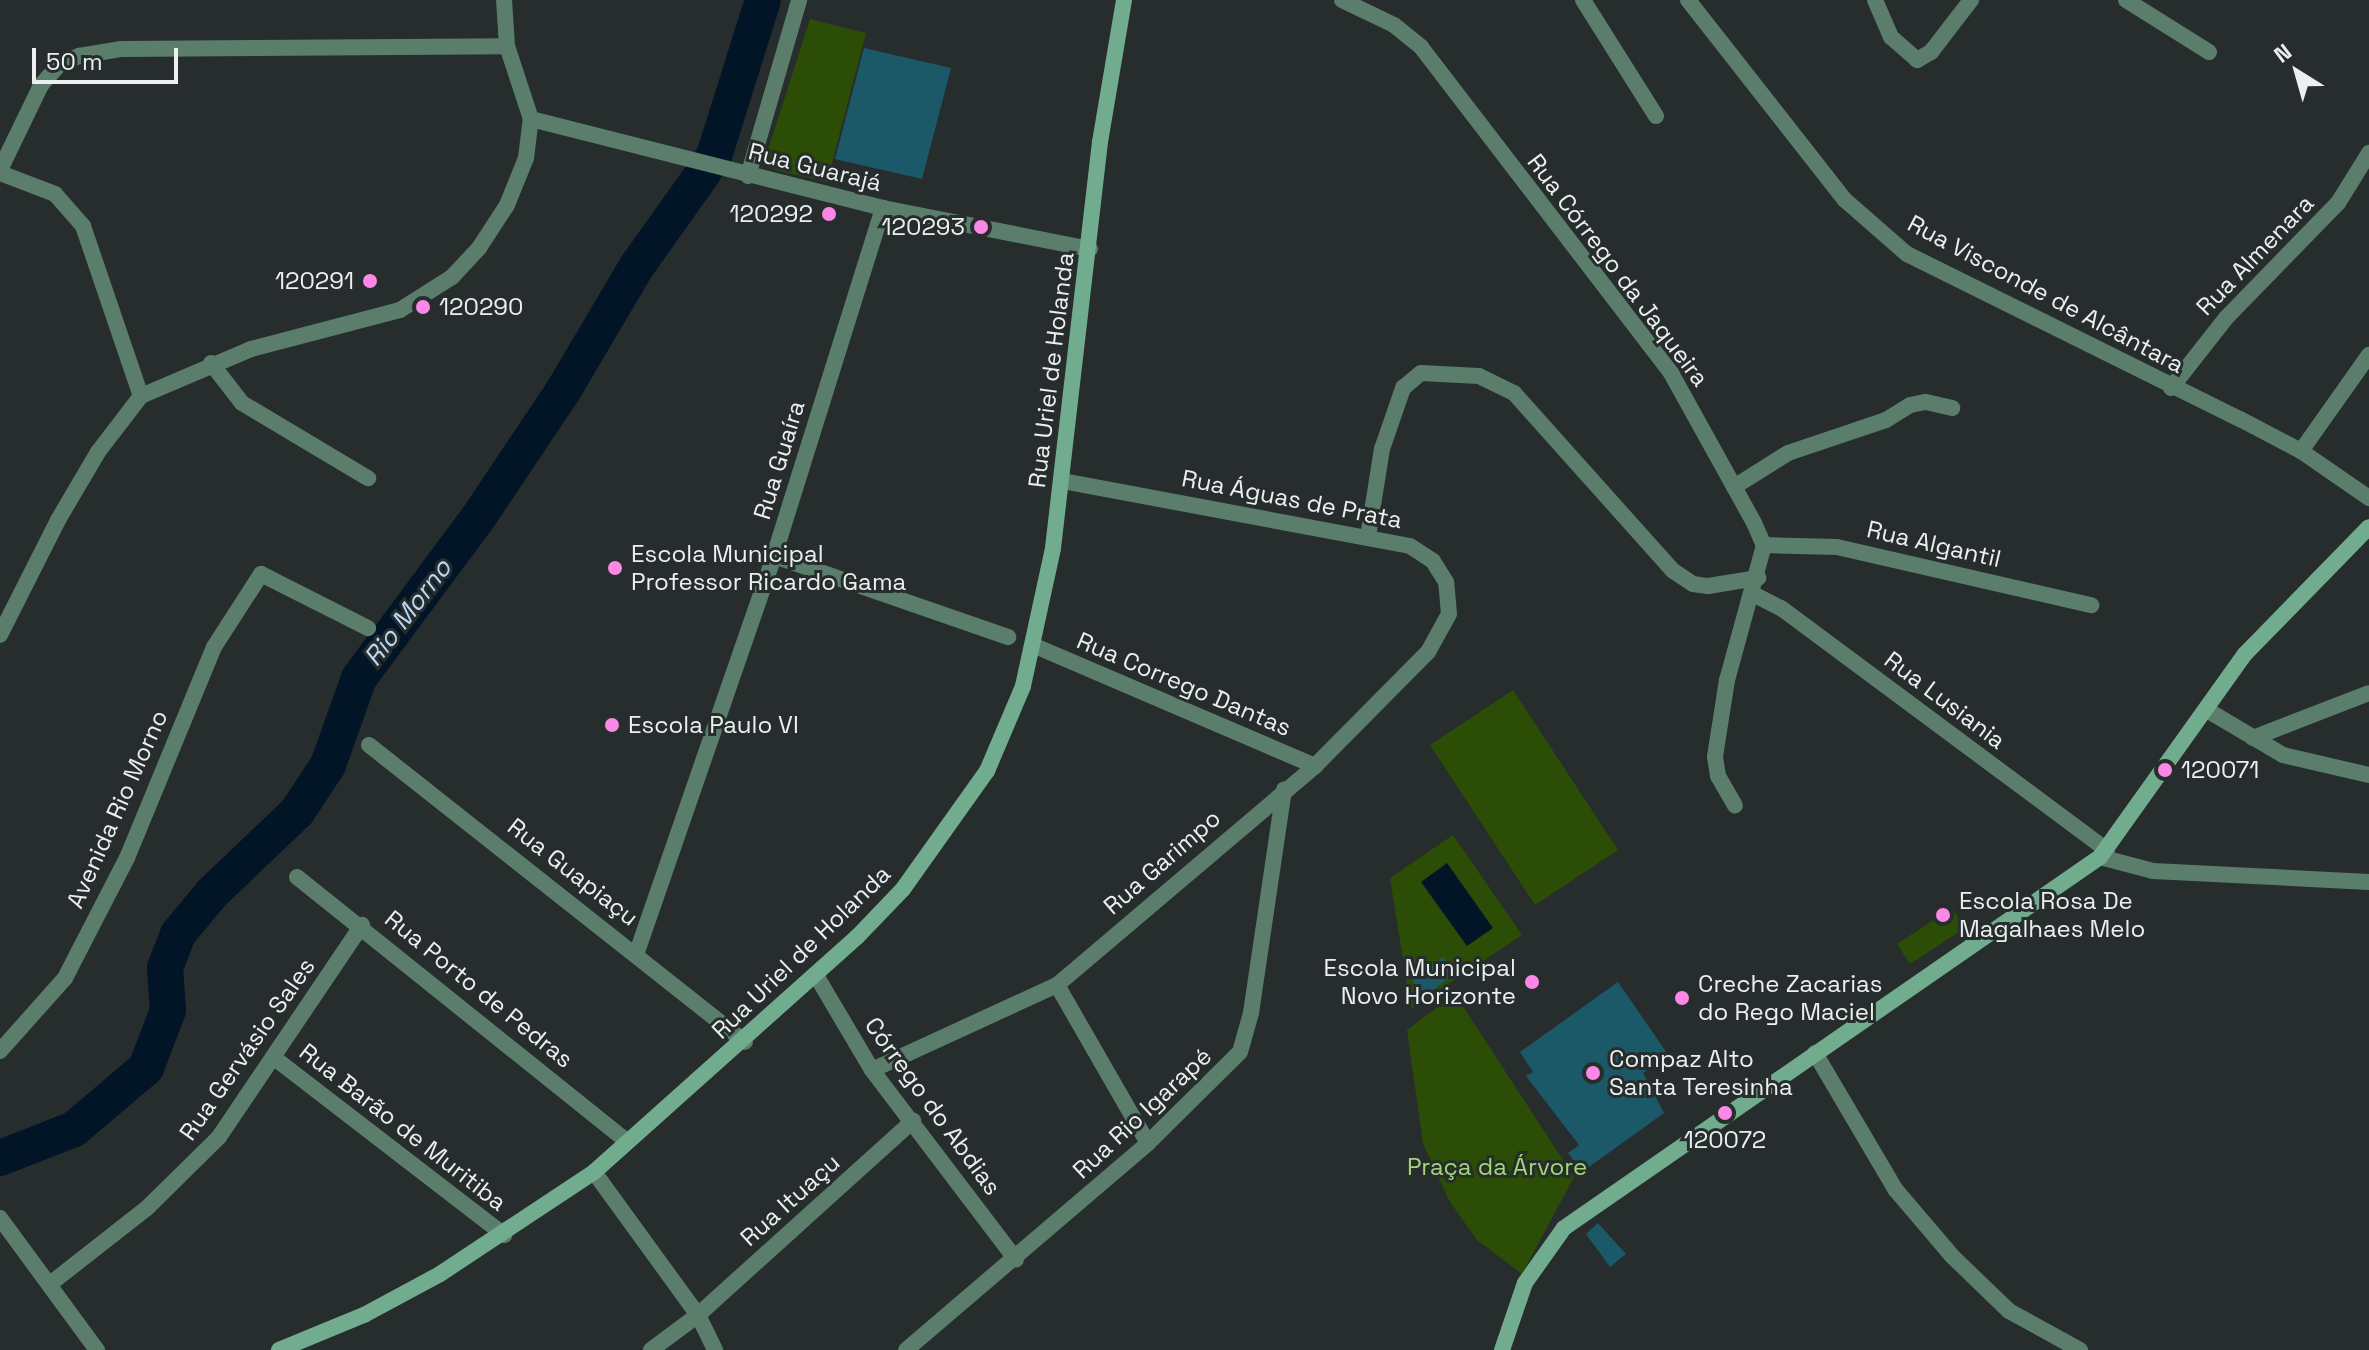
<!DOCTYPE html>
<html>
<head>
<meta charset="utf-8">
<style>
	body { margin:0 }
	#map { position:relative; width:2369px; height:1350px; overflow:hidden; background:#272d2d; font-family:"Space Grotesk",sans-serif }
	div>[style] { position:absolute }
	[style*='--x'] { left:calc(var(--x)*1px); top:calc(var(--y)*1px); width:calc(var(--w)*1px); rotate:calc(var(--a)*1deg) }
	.green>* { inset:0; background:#2c4d05 }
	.water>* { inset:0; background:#021526 }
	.river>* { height:36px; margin:-18px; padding:0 18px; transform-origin:18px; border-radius:18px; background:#021526 }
	.building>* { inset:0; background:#1b5969 }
	.street>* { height:16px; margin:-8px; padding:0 8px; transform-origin:8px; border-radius:8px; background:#5a7e6b }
	.secondary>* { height:16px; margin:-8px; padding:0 8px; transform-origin:8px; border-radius:8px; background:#72ac8f }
	.dots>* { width:22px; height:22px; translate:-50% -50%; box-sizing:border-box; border:4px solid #272d2d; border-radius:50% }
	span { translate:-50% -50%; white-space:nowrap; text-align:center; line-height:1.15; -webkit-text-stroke:6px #272d2d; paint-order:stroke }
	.street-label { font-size:24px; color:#ebefef }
	.poi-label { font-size:24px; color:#ebefef }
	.right { translate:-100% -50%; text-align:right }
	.left { translate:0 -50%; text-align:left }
	.park-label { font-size:24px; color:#a0d774 }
	.water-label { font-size:26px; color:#b8d9f9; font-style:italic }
	.north { position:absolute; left:2257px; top:32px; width:80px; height:80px; -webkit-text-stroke:6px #272d2d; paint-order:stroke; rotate:323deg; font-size:22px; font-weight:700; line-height:32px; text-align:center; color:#ebefef }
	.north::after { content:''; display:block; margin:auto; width:28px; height:36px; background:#ebefef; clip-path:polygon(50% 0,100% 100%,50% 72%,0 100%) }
	.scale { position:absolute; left:32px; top:48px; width:146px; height:36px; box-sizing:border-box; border:4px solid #ebefef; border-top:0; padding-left:10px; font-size:24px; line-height:28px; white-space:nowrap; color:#ebefef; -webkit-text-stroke:6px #272d2d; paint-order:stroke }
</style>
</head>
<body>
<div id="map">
	<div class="green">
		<i style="clip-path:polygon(810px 19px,866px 33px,827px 182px,775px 170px,766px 156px)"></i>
		<i style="clip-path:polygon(1513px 690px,1618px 850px,1535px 905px,1430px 745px)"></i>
		<i style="clip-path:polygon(1453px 835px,1522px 935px,1411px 1009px,1390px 878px)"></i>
		<i style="clip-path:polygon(1952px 908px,1965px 928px,1910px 964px,1897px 944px)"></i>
		<i style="clip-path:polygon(1455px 994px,1574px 1177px,1522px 1274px,1477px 1240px,1450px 1202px,1423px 1144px,1407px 1030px)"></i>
	</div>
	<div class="water">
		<i style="clip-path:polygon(1447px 863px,1493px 928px,1467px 946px,1421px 882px)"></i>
	</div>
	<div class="river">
		<i style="--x:0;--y:1158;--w:79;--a:-21.4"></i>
		<i style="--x:74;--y:1129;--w:94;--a:-40.3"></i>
		<i style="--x:146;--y:1068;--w:62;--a:-69.2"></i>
		<i style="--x:168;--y:1010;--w:42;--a:-94.1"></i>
		<i style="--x:165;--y:968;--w:36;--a:-69"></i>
		<i style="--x:178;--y:934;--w:53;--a:-50.3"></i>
		<i style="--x:212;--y:893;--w:117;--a:-43.6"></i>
		<i style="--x:297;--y:812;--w:56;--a:-56.6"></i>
		<i style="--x:328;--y:765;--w:92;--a:-70.4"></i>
		<i style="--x:359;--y:678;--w:199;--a:-53.4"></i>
		<i style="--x:478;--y:518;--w:153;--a:-56.2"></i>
		<i style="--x:563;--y:391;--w:145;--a:-59.4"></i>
		<i style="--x:637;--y:266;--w:114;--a:-54.6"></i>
		<i style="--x:703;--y:173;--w:23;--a:-59"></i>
		<i style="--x:715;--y:153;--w:160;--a:-72.6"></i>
	</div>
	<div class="building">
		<i style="clip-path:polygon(864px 48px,951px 68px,922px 179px,835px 159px)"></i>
		<i style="clip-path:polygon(1443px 957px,1455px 973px,1424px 997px,1412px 981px)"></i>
		<i style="clip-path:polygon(1618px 982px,1669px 1056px,1643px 1073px,1664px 1113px,1582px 1172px,1568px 1153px,1579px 1145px,1526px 1076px,1533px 1072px,1520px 1052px)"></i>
		<i style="clip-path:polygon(1598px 1223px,1626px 1254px,1610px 1267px,1586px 1234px)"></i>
	</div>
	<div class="street">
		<i style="--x:1342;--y:0;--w:58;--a:25.7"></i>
		<i style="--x:1394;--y:25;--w:35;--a:39"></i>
		<i style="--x:1421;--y:47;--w:411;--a:52.5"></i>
		<i style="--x:1671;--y:373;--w:171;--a:61"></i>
		<i style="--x:1754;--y:523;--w:24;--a:66"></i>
		<i style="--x:1764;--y:545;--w:140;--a:105.3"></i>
		<i style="--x:1727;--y:680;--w:78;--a:98.9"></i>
		<i style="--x:1715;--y:757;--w:19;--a:81"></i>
		<i style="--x:1718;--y:776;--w:34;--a:60"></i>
		<i style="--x:1583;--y:0;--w:137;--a:57.8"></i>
		<i style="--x:1688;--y:0;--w:254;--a:51.9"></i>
		<i style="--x:1845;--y:200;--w:82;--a:41.1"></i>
		<i style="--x:1907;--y:254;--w:372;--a:26.4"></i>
		<i style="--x:2240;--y:419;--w:69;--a:27.7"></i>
		<i style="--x:2301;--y:451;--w:83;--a:34.7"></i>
		<i style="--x:1875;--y:0;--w:40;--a:66.6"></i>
		<i style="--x:1891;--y:37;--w:35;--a:41"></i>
		<i style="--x:1917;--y:60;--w:16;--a:-30"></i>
		<i style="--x:1931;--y:52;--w:66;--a:-52.4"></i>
		<i style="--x:2126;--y:0;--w:98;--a:32.1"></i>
		<i style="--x:531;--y:119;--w:363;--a:14.2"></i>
		<i style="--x:883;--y:208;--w:211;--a:11.2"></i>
		<i style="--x:0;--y:170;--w:94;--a:-64.2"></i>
		<i style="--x:41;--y:85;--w:28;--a:-48"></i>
		<i style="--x:60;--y:64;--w:21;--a:-23"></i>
		<i style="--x:79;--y:56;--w:43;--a:-9.5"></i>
		<i style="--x:121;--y:49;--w:386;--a:-0.4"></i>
		<i style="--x:0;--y:173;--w:59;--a:20.9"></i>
		<i style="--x:55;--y:194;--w:43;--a:48.8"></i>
		<i style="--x:83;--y:226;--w:180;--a:71.2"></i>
		<i style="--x:748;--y:176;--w:183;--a:-73.8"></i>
		<i style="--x:211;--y:363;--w:51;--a:52.2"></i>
		<i style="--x:242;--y:403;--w:147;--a:30.8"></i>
		<i style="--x:2171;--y:388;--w:89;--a:-51.8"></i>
		<i style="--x:2226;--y:318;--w:161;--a:-45.8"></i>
		<i style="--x:2338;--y:203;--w:59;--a:-58.2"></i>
		<i style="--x:2301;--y:451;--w:118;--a:-54.7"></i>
		<i style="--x:1734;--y:487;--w:64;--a:-32.2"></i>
		<i style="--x:1788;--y:453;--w:103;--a:-18.6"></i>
		<i style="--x:1886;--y:420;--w:28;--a:-32"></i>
		<i style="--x:1910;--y:405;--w:16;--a:-11"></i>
		<i style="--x:1926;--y:402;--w:27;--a:13"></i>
		<i style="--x:1368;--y:537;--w:89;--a:-81"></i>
		<i style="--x:1382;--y:449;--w:65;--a:-71"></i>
		<i style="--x:1403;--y:388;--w:23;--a:-40"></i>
		<i style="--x:1421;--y:373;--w:58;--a:3"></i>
		<i style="--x:1479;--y:376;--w:39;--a:26"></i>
		<i style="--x:1514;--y:393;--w:237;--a:48.2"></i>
		<i style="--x:1672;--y:570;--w:25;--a:34"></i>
		<i style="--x:1693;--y:584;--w:15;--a:8"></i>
		<i style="--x:1708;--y:586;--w:51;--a:-9.1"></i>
		<i style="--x:1764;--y:545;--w:73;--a:1.6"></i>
		<i style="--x:1837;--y:547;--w:261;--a:12.9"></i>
		<i style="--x:774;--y:556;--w:248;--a:19.1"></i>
		<i style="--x:1753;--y:594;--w:31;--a:27"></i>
		<i style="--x:1781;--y:608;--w:406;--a:36.6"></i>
		<i style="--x:0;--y:635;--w:129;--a:-63.2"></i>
		<i style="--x:58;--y:520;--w:79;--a:-59.5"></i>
		<i style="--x:98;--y:452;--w:71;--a:-52.5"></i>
		<i style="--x:141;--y:396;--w:120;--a:-23.1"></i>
		<i style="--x:251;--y:349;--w:154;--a:-14.7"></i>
		<i style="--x:400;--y:310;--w:62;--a:-32.4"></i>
		<i style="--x:452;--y:277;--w:40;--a:-47"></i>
		<i style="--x:479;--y:248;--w:51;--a:-56.9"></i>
		<i style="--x:507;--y:205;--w:51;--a:-68"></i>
		<i style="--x:526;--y:158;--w:39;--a:-83"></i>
		<i style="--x:531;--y:119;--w:77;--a:-108.2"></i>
		<i style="--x:507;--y:46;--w:46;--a:-93.7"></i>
		<i style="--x:1035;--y:646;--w:305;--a:23.2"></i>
		<i style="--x:2207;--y:710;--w:88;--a:30.6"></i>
		<i style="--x:2283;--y:755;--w:88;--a:13.1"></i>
		<i style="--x:2253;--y:738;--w:124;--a:-21.2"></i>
		<i style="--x:369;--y:745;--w:479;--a:38.3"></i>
		<i style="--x:2100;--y:857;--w:55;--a:14.8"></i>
		<i style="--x:2153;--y:871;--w:216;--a:2.9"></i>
		<i style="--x:297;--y:877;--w:423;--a:38.7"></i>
		<i style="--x:637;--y:952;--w:419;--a:-70.9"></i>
		<i style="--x:774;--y:556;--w:365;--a:-72.6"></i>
		<i style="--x:817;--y:977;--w:108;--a:59.4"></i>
		<i style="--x:872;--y:1070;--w:238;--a:52.8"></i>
		<i style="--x:1057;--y:985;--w:182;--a:60.1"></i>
		<i style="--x:0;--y:1051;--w:98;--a:-48.3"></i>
		<i style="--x:65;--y:978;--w:135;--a:-62.7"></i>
		<i style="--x:127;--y:858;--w:228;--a:-67.6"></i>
		<i style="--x:214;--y:647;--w:87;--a:-57.2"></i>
		<i style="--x:261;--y:574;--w:120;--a:26.8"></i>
		<i style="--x:1815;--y:1053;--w:158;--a:59.5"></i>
		<i style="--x:1895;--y:1189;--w:88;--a:49.6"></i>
		<i style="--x:1952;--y:1256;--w:79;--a:44"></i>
		<i style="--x:2009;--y:1311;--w:81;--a:28.8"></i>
		<i style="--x:273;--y:1057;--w:292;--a:37.6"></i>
		<i style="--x:872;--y:1070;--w:204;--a:-24.7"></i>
		<i style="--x:1057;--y:985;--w:338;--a:-40.3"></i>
		<i style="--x:1315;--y:766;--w:161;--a:-45.3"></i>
		<i style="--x:1428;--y:652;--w:43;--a:-61.1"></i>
		<i style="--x:1449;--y:614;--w:32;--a:-95"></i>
		<i style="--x:1446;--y:582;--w:25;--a:-122"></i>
		<i style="--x:1433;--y:561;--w:27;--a:-147"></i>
		<i style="--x:1410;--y:546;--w:354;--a:-169.4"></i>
		<i style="--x:594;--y:1172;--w:177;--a:54"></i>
		<i style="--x:698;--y:1315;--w:39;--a:64"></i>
		<i style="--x:0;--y:1218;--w:164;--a:53.7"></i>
		<i style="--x:50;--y:1284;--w:123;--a:-38.1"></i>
		<i style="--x:147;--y:1208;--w:101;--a:-44.6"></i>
		<i style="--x:219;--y:1137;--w:256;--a:-56"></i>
		<i style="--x:651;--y:1350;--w:59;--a:-36.7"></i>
		<i style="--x:698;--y:1315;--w:290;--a:-42.1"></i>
		<i style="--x:906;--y:1350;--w:318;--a:-40.5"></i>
		<i style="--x:1148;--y:1143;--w:129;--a:-44.7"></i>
		<i style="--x:1240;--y:1052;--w:41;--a:-74.2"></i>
		<i style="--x:1251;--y:1013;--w:226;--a:-81.6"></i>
	</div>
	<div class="secondary">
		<i style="--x:279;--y:1350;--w:92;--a:-22.4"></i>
		<i style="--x:364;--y:1315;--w:86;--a:-28.3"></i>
		<i style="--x:440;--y:1274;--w:185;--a:-33.5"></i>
		<i style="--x:594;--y:1172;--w:353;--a:-41.8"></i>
		<i style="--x:857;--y:937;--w:66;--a:-46.2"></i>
		<i style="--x:903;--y:889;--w:145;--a:-54.6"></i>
		<i style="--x:987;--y:771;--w:92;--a:-67"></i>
		<i style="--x:1023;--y:686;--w:141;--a:-77.7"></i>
		<i style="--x:1053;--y:548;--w:409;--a:-83.4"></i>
		<i style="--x:1100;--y:142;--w:144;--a:-80.4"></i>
		<i style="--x:1502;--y:1350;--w:71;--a:-71.1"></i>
		<i style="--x:1525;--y:1283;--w:67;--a:-54.7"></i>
		<i style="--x:1564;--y:1228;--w:652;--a:-34.69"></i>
		<i style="--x:2100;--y:857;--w:249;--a:-54.5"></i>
		<i style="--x:2245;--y:654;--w:177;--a:-45.7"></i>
	</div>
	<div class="dots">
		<i style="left:829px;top:214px;background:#fb87e6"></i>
		<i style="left:981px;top:227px;background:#fb87e6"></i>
		<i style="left:370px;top:281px;background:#fb87e6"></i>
		<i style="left:423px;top:307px;background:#fb87e6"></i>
		<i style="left:615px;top:568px;background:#fb87e6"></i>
		<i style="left:612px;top:725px;background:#fb87e6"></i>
		<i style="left:2165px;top:770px;background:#fb87e6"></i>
		<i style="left:1943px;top:915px;background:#fb87e6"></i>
		<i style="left:1532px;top:982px;background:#fb87e6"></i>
		<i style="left:1682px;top:998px;background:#fb87e6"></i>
		<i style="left:1593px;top:1073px;background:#fb87e6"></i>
		<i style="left:1725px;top:1113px;background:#fb87e6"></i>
	</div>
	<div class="street-label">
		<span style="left:815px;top:167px;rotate:14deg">Rua Guarajá</span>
		<span style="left:2255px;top:255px;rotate:-46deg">Rua Almenara</span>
		<span style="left:1618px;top:270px;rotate:53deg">Rua Córrego da Jaqueira</span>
		<span style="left:2046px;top:294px;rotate:28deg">Rua Visconde de Alcântara</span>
		<span style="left:1051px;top:370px;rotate:-83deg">Rua Uriel de Holanda</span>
		<span style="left:779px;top:460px;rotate:-73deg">Rua Guaíra</span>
		<span style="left:1292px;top:499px;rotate:11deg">Rua Águas de Prata</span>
		<span style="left:1934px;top:544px;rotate:13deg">Rua Algantil</span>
		<span style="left:1184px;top:684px;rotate:23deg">Rua Corrego Dantas</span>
		<span style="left:1945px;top:700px;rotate:37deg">Rua Lusiania</span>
		<span style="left:117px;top:809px;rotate:-66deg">Avenida Rio Morno</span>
		<span style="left:1162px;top:862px;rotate:-41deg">Rua Garimpo</span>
		<span style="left:573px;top:872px;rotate:38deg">Rua Guapiaçu</span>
		<span style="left:801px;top:952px;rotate:-44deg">Rua Uriel de Holanda</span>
		<span style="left:479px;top:989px;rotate:39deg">Rua Porto de Pedras</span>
		<span style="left:247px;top:1049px;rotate:-55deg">Rua Gervásio Sales</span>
		<span style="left:933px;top:1106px;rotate:54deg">Córrego do Abdias</span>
		<span style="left:1142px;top:1113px;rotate:-43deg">Rua Rio Igarapé</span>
		<span style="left:403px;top:1127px;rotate:38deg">Rua Barão de Muritiba</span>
		<span style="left:790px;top:1200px;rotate:-42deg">Rua Ituaçu</span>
	</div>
	<div class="poi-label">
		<span class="right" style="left:813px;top:214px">120292</span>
		<span class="right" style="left:965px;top:227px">120293</span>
		<span class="right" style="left:354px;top:281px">120291</span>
		<span class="left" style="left:439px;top:307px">120290</span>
		<span class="left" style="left:631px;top:568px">Escola Municipal<br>Professor Ricardo Gama</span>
		<span class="left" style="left:628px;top:725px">Escola Paulo VI</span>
		<span class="left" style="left:2181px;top:770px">120071</span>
		<span class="left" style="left:1959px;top:915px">Escola Rosa De<br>Magalhaes Melo</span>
		<span class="right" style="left:1516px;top:982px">Escola Municipal<br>Novo Horizonte</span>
		<span class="left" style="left:1698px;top:998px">Creche Zacarias<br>do Rego Maciel</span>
		<span class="left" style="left:1609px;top:1073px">Compaz Alto<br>Santa Teresinha</span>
		<span style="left:1725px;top:1140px">120072</span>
	</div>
	<div class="park-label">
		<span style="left:1497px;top:1167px">Praça da Árvore</span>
	</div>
	<div class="water-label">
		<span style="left:408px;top:613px;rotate:-53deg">Rio Morno</span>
	</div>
	<div class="north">N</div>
	<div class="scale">50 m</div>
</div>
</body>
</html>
